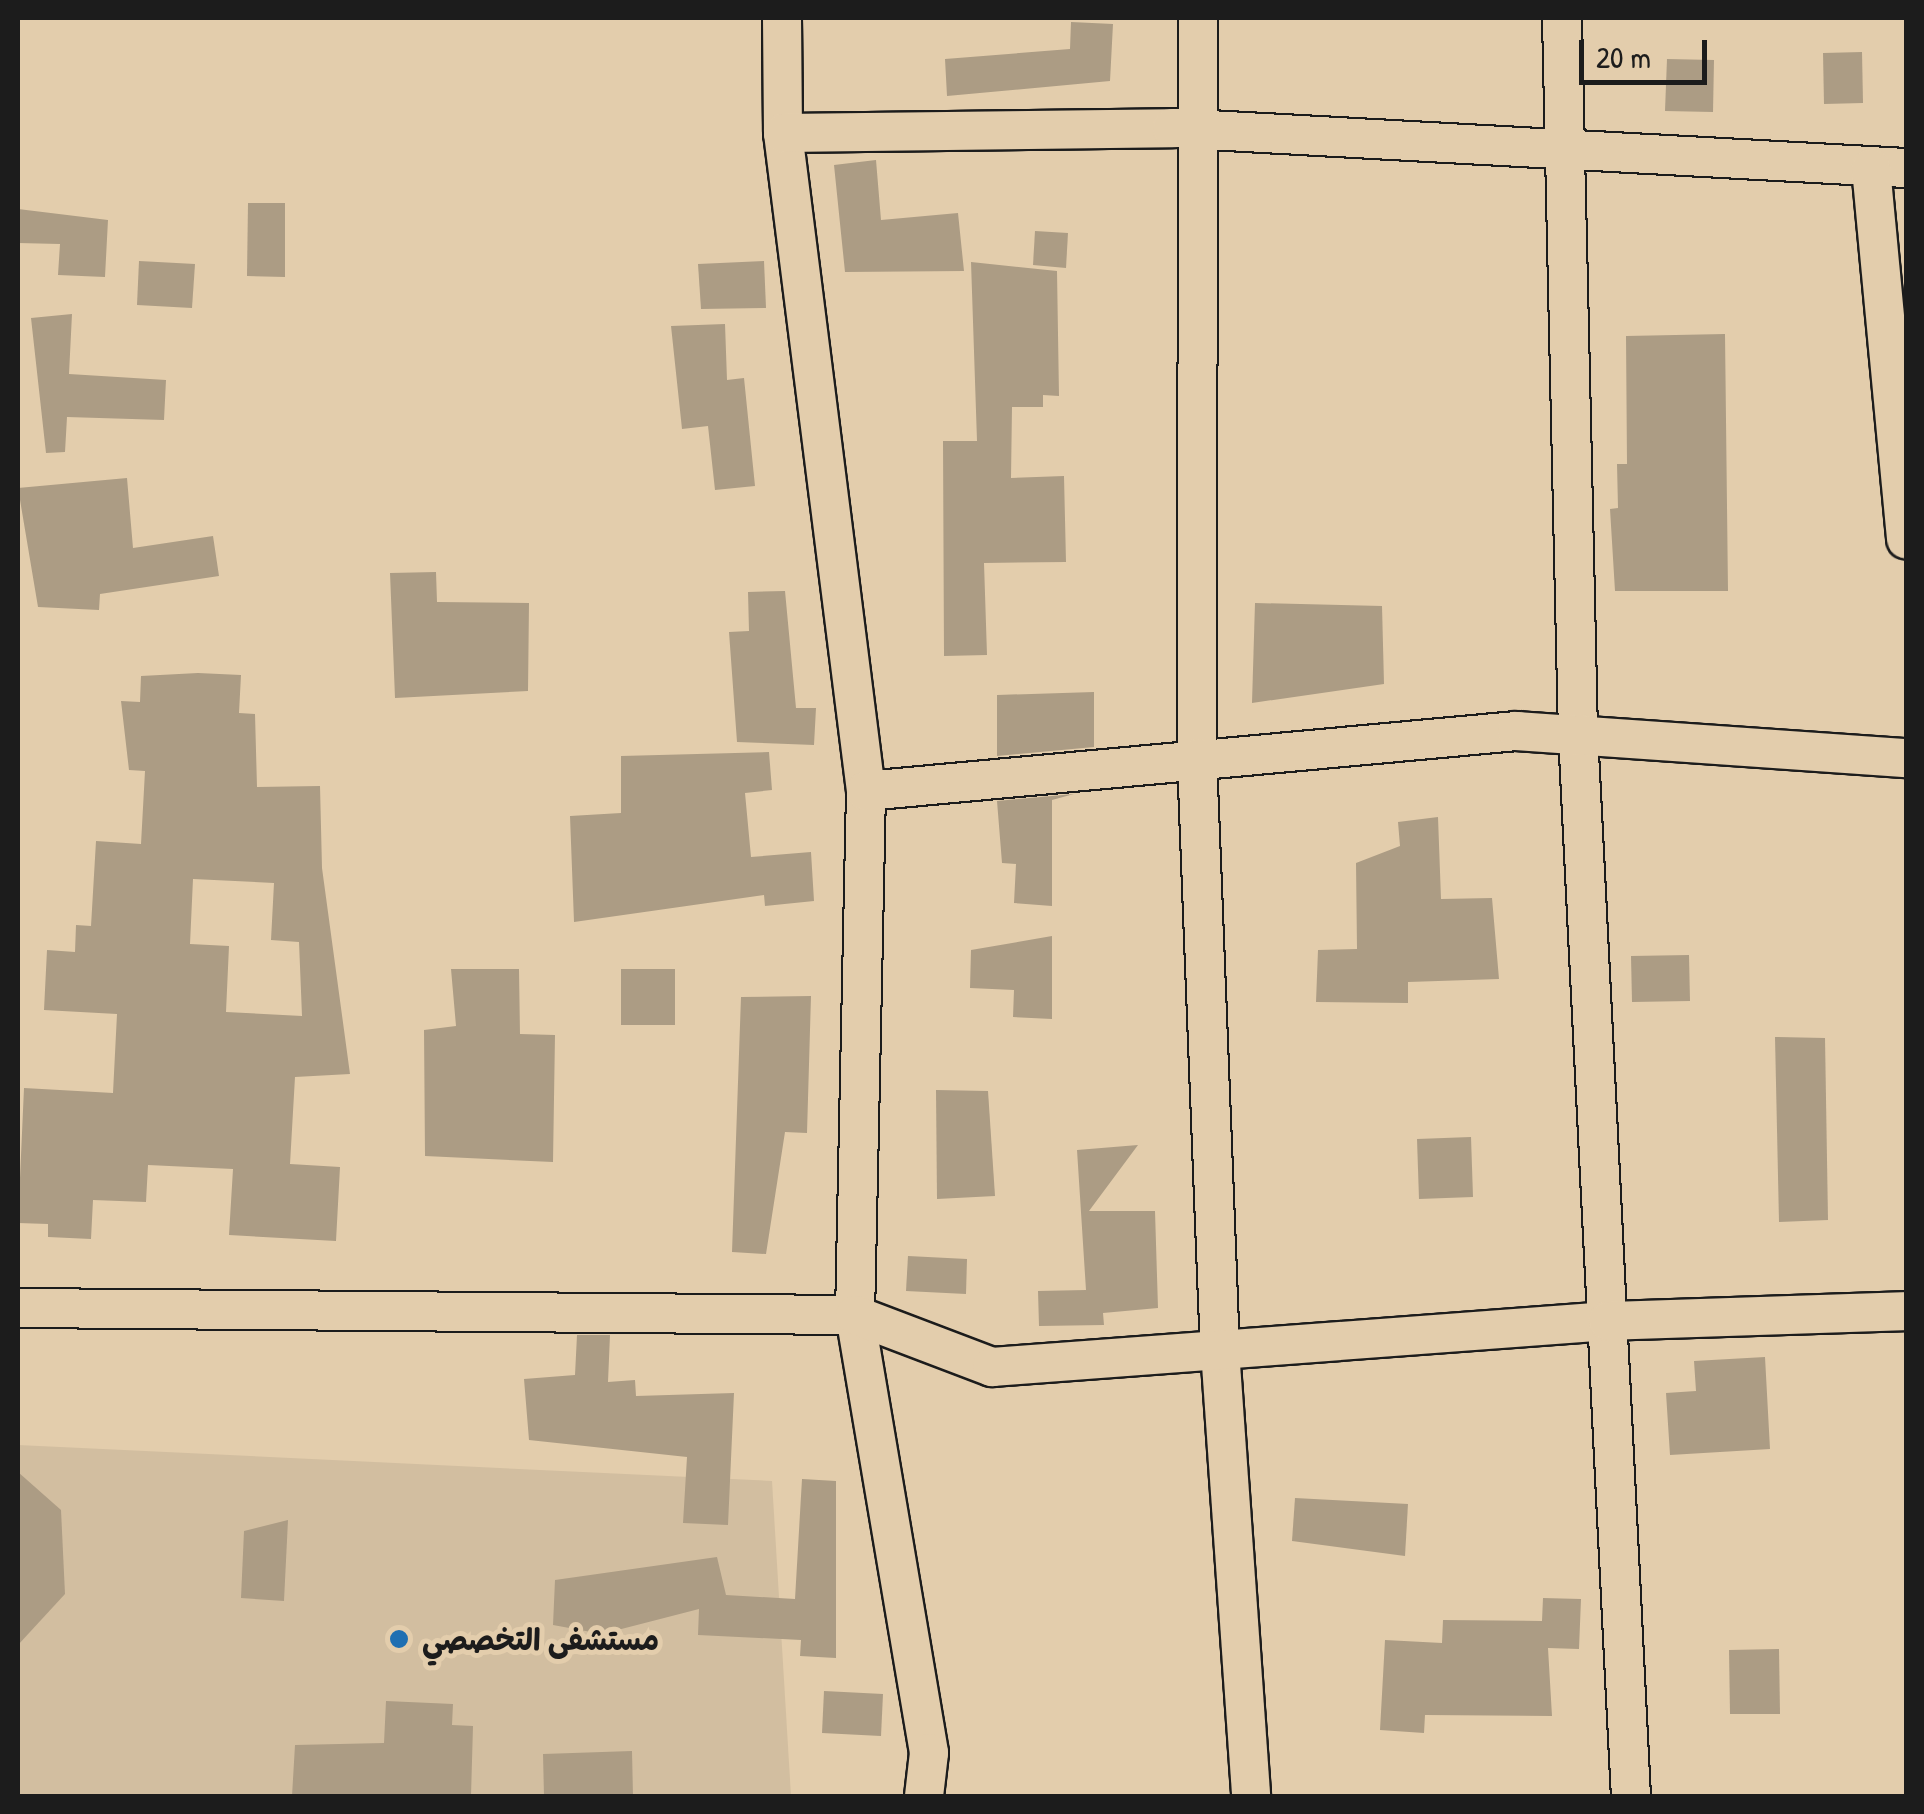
<!DOCTYPE html>
<html>
<head>
<meta charset="utf-8">
<style>
	body { margin:0 }
	#map { position:relative; width:1924px; height:1814px; overflow:hidden; background:#e3cdac; font-family:"Patrick Hand","Playpen Sans Arabic",sans-serif }
	div>[style] { position:absolute }
	[style*='--x'] { left:calc(var(--x)*1px); top:calc(var(--y)*1px); width:calc(var(--w)*1px); rotate:calc(var(--a)*1deg) }
	.built>* { inset:0; background:#d2bea0 }
	.building>* { inset:0; background:#ac9c84 }
	.roads { filter:drop-shadow(2px 0 #1c1c1c) drop-shadow(-2px 0 #1c1c1c) drop-shadow(0 2px #1c1c1c) drop-shadow(0 -2px #1c1c1c) }
	.street>* { height:38px; margin:-19px; padding:0 19px; transform-origin:19px; border-radius:19px; background:#e3cdac }
	.dots>* { width:28px; height:28px; translate:-50% -50%; box-sizing:border-box; border:5px solid #e3cdac; border-radius:50% }
	span { translate:-50% -50%; white-space:nowrap; text-align:center; line-height:1.15; -webkit-text-stroke:10px #e3cdac; paint-order:stroke }
	.poi-label { font-size:30px; color:#1c1c1c; font-weight:700 }
	.left { translate:0 -50%; text-align:left }
	.frame { position:absolute; inset:0; border:20px solid #1c1c1c; pointer-events:none }
	.scale { position:absolute; left:1579px; top:40px; width:128px; height:45px; box-sizing:border-box; border:5px solid #1c1c1c; border-top:0; padding-left:12px; font-size:30px; line-height:35px; white-space:nowrap; color:#1c1c1c; -webkit-text-stroke:8px #e3cdac; paint-order:stroke }
</style>
</head>
<body>
<div id="map">
	<div class="built">
		<i style="clip-path:polygon(18px 1445px,772px 1481px,791px 1796px,18px 1796px)"></i>
	</div>
	<div class="building">
		<i style="clip-path:polygon(1071px 22px,1113px 24px,1110px 81px,947px 96px,945px 59px,1070px 49px)"></i>
		<i style="clip-path:polygon(1862px 52px,1863px 103px,1824px 104px,1823px 53px)"></i>
		<i style="clip-path:polygon(1667px 59px,1714px 60px,1713px 112px,1665px 111px)"></i>
		<i style="clip-path:polygon(876px 160px,881px 220px,958px 213px,964px 271px,845px 272px,834px 165px)"></i>
		<i style="clip-path:polygon(248px 203px,285px 203px,285px 277px,247px 276px)"></i>
		<i style="clip-path:polygon(18px 209px,108px 220px,105px 277px,58px 275px,60px 244px,18px 243px)"></i>
		<i style="clip-path:polygon(1035px 231px,1068px 233px,1066px 268px,1033px 265px)"></i>
		<i style="clip-path:polygon(139px 261px,195px 264px,192px 308px,137px 305px)"></i>
		<i style="clip-path:polygon(764px 261px,766px 308px,701px 309px,698px 264px)"></i>
		<i style="clip-path:polygon(971px 262px,1057px 271px,1059px 396px,1043px 395px,1043px 407px,1012px 407px,1011px 478px,1064px 476px,1066px 562px,984px 563px,987px 655px,944px 656px,943px 441px,977px 441px)"></i>
		<i style="clip-path:polygon(72px 314px,69px 374px,166px 380px,164px 420px,67px 417px,65px 452px,46px 453px,31px 318px)"></i>
		<i style="clip-path:polygon(725px 324px,727px 380px,744px 378px,755px 486px,715px 490px,708px 426px,682px 429px,671px 326px)"></i>
		<i style="clip-path:polygon(1725px 334px,1728px 591px,1615px 591px,1610px 509px,1618px 508px,1617px 464px,1627px 464px,1626px 336px)"></i>
		<i style="clip-path:polygon(127px 478px,133px 548px,213px 536px,219px 576px,100px 594px,99px 610px,38px 607px,18px 488px)"></i>
		<i style="clip-path:polygon(436px 572px,437px 602px,529px 603px,528px 691px,395px 698px,390px 573px)"></i>
		<i style="clip-path:polygon(785px 591px,796px 708px,816px 708px,814px 745px,737px 742px,729px 632px,749px 631px,748px 592px)"></i>
		<i style="clip-path:polygon(1255px 603px,1382px 606px,1384px 684px,1252px 703px)"></i>
		<i style="clip-path:polygon(evenodd,198px 673px,241px 675px,239px 713px,255px 714px,257px 787px,320px 786px,322px 868px,350px 1074px,295px 1077px,290px 1164px,340px 1167px,336px 1241px,229px 1235px,233px 1169px,148px 1165px,146px 1202px,93px 1200px,91px 1239px,48px 1237px,48px 1224px,18px 1223px,24px 1088px,113px 1093px,117px 1014px,44px 1010px,47px 950px,75px 952px,76px 925px,91px 926px,96px 841px,141px 844px,145px 771px,129px 770px,121px 701px,140px 702px,141px 676px,198px 673px,193px 879px,274px 883px,271px 940px,299px 942px,302px 1016px,226px 1012px,229px 946px,190px 944px,193px 879px)"></i>
		<i style="clip-path:polygon(1094px 692px,1094px 747px,997px 756px,997px 695px)"></i>
		<i style="clip-path:polygon(769px 752px,772px 790px,745px 793px,751px 857px,811px 852px,814px 901px,765px 906px,764px 895px,574px 922px,570px 816px,621px 813px,621px 756px)"></i>
		<i style="clip-path:polygon(1074px 794px,1052px 800px,1052px 906px,1014px 903px,1016px 864px,1002px 863px,997px 801px)"></i>
		<i style="clip-path:polygon(1438px 817px,1441px 899px,1492px 898px,1499px 979px,1408px 982px,1408px 1003px,1316px 1002px,1318px 950px,1357px 949px,1356px 863px,1400px 846px,1398px 822px)"></i>
		<i style="clip-path:polygon(1052px 936px,1052px 1019px,1013px 1017px,1014px 990px,970px 988px,971px 950px)"></i>
		<i style="clip-path:polygon(1689px 955px,1690px 1001px,1632px 1002px,1631px 956px)"></i>
		<i style="clip-path:polygon(451px 969px,519px 969px,520px 1034px,555px 1035px,553px 1162px,425px 1156px,424px 1030px,456px 1026px)"></i>
		<i style="clip-path:polygon(621px 969px,675px 969px,675px 1025px,621px 1025px)"></i>
		<i style="clip-path:polygon(811px 996px,807px 1133px,785px 1132px,766px 1254px,732px 1252px,741px 997px)"></i>
		<i style="clip-path:polygon(1775px 1037px,1825px 1038px,1828px 1220px,1779px 1222px)"></i>
		<i style="clip-path:polygon(936px 1090px,988px 1091px,995px 1196px,937px 1199px)"></i>
		<i style="clip-path:polygon(1471px 1137px,1473px 1197px,1419px 1199px,1417px 1139px)"></i>
		<i style="clip-path:polygon(1138px 1145px,1089px 1211px,1155px 1211px,1158px 1308px,1103px 1313px,1104px 1325px,1039px 1326px,1038px 1291px,1086px 1290px,1077px 1150px)"></i>
		<i style="clip-path:polygon(908px 1256px,967px 1259px,966px 1294px,906px 1291px)"></i>
		<i style="clip-path:polygon(577px 1335px,610px 1335px,608px 1382px,635px 1380px,636px 1396px,734px 1393px,728px 1525px,683px 1523px,687px 1457px,529px 1440px,524px 1379px,575px 1375px)"></i>
		<i style="clip-path:polygon(1765px 1357px,1770px 1449px,1670px 1455px,1666px 1393px,1696px 1391px,1694px 1361px)"></i>
		<i style="clip-path:polygon(18px 1472px,61px 1510px,65px 1594px,18px 1645px)"></i>
		<i style="clip-path:polygon(802px 1479px,836px 1481px,836px 1658px,800px 1656px,801px 1640px,698px 1635px,699px 1609px,602px 1634px,553px 1625px,555px 1580px,717px 1557px,726px 1595px,795px 1599px)"></i>
		<i style="clip-path:polygon(1295px 1498px,1408px 1504px,1405px 1556px,1292px 1541px)"></i>
		<i style="clip-path:polygon(288px 1520px,284px 1601px,241px 1598px,244px 1531px)"></i>
		<i style="clip-path:polygon(1543px 1598px,1581px 1599px,1579px 1649px,1548px 1648px,1552px 1716px,1425px 1715px,1424px 1733px,1380px 1730px,1385px 1640px,1442px 1643px,1443px 1620px,1542px 1621px)"></i>
		<i style="clip-path:polygon(1779px 1649px,1780px 1714px,1730px 1714px,1729px 1650px)"></i>
		<i style="clip-path:polygon(824px 1691px,883px 1694px,881px 1736px,822px 1733px)"></i>
		<i style="clip-path:polygon(386px 1701px,453px 1704px,452px 1725px,473px 1726px,471px 1796px,292px 1796px,295px 1745px,384px 1743px)"></i>
		<i style="clip-path:polygon(632px 1751px,633px 1796px,544px 1796px,543px 1754px)"></i>
	</div>
	<div class="roads">
		<div class="street">
			<i style="--x:782;--y:18;--w:115;--a:89.5"></i>
			<i style="--x:783;--y:133;--w:663;--a:82.81"></i>
			<i style="--x:866;--y:791;--w:524;--a:91.2"></i>
			<i style="--x:855;--y:1315;--w:444;--a:80.4"></i>
			<i style="--x:929;--y:1753;--w:43;--a:96.6"></i>
			<i style="--x:1198;--y:18;--w:740;--a:90.08"></i>
			<i style="--x:1197;--y:758;--w:592;--a:87.78"></i>
			<i style="--x:1220;--y:1350;--w:447;--a:86"></i>
			<i style="--x:1562;--y:18;--w:715;--a:88.72"></i>
			<i style="--x:1578;--y:733;--w:1064;--a:87.15"></i>
			<i style="--x:783;--y:133;--w:389;--a:-0.7"></i>
			<i style="--x:1172;--y:128;--w:735;--a:3.12"></i>
			<i style="--x:1871;--y:168;--w:373;--a:84.6"></i>
			<i style="--x:866;--y:791;--w:654;--a:-5.27"></i>
			<i style="--x:1517;--y:731;--w:390;--a:4"></i>
			<i style="--x:18;--y:1308;--w:837;--a:0.48"></i>
			<i style="--x:855;--y:1315;--w:147;--a:20.8"></i>
			<i style="--x:992;--y:1367;--w:618;--a:-4.27"></i>
			<i style="--x:1608;--y:1321;--w:298;--a:-1.9"></i>
		</div>
	</div>
	<div class="dots">
		<i style="left:399px;top:1639px;background:#1f6fb2"></i>
	</div>
	<div class="poi-label">
		<span class="left" style="left:422px;top:1639px">مستشفى التخصصي</span>
	</div>
	<div class="frame"></div>
	<div class="scale">20 m</div>
</div>
</body>
</html>
